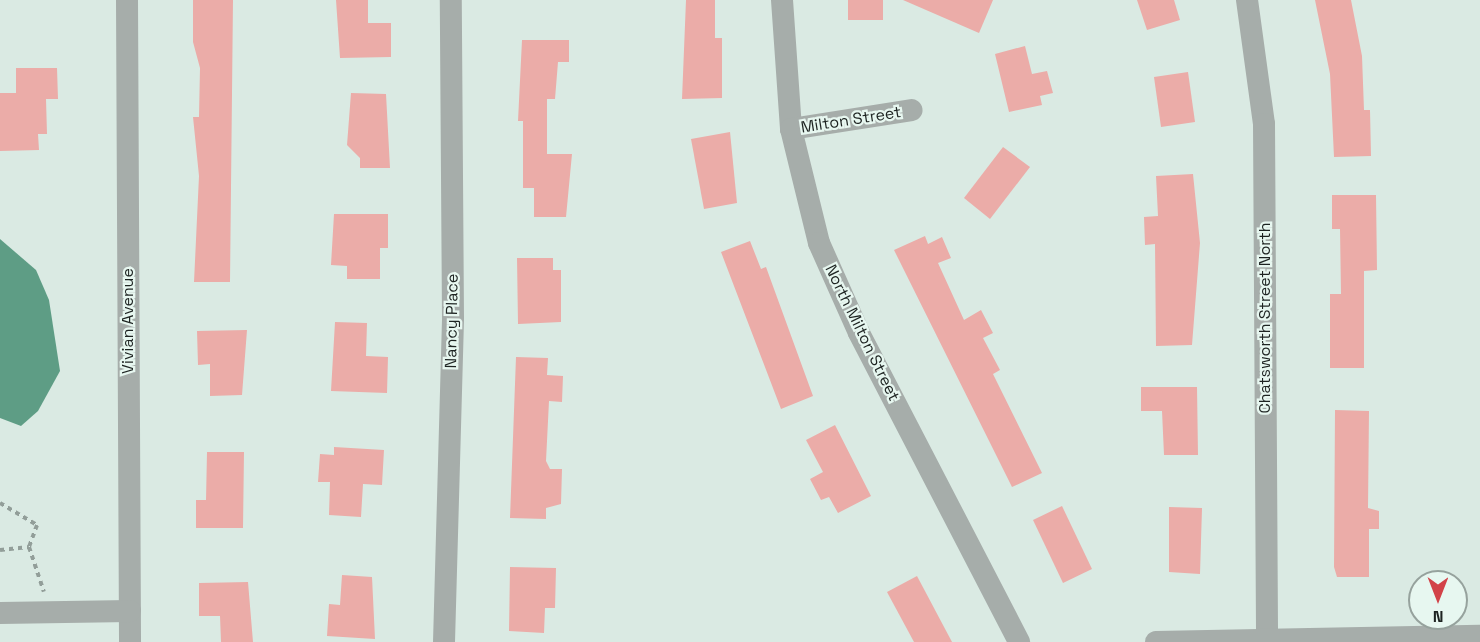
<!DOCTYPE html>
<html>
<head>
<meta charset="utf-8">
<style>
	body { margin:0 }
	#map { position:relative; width:1480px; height:642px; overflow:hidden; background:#daeae3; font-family:"Space Grotesk",sans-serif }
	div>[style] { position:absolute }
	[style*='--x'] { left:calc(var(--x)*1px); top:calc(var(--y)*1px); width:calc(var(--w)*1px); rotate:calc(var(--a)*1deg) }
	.water>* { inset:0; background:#5e9d85 }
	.building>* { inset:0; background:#ebaca8 }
	.path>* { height:4px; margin-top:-2px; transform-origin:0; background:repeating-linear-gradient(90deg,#929e99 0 4.5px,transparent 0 9px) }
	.minor>* { height:22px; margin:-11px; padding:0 11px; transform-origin:11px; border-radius:11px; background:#a6adaa }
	span { translate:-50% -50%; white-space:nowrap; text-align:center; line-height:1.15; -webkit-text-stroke:4.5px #e7f7f0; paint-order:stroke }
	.street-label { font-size:16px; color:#1d2321 }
	.north { position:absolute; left:1408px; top:570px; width:60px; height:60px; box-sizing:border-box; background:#e7f7f0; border:2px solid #96a29d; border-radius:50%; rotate:180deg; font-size:16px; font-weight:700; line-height:24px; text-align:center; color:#1d2321 }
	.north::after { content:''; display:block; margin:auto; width:21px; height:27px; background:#d24248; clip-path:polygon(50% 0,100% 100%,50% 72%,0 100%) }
</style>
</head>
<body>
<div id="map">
	<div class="water">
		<i style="clip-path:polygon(0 239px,36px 270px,49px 300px,60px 371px,38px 411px,21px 426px,0 418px)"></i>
	</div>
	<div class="building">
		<i style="clip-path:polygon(193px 0,233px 0,230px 282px,194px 282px,199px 176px,193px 117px,199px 117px,200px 68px,193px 42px)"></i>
		<i style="clip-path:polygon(336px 0,368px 0,368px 23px,391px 23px,391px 57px,340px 58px)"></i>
		<i style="clip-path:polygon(686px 0,715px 0,715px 38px,722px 38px,722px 98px,682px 99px)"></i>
		<i style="clip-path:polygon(848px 0,883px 0,883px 20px,848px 20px)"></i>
		<i style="clip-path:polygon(903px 0,993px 0,979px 33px)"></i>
		<i style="clip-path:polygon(1137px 0,1174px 0,1180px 20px,1147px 30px)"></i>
		<i style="clip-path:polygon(1315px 0,1351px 0,1362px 56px,1364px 110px,1370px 110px,1371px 156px,1334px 157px,1330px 74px)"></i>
		<i style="clip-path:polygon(522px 40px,569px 40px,569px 62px,558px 62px,555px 99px,547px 99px,547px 154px,572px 154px,566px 217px,534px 217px,534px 188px,523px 188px,523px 121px,518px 121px)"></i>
		<i style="clip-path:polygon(1025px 46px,1032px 74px,1047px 71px,1053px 93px,1040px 96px,1042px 105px,1009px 112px,995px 54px)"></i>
		<i style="clip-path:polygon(16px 68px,57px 68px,58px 99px,46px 99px,47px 134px,38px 134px,39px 150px,0 151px,0 93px,16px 93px)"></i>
		<i style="clip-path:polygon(1188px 72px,1195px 122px,1161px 127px,1154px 77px)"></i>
		<i style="clip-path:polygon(351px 93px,386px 94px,390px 168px,360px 168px,360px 158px,347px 145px)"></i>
		<i style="clip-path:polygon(730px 132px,737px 203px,704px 209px,691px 139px)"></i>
		<i style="clip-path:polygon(1003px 147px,1030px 167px,990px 219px,964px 198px)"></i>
		<i style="clip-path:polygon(1193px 174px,1200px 243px,1192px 345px,1156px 346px,1155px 244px,1145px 245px,1144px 217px,1158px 216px,1156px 176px)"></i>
		<i style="clip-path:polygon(1332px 195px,1376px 195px,1377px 270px,1364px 271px,1364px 368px,1330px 368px,1330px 294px,1341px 294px,1340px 229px,1332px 229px)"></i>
		<i style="clip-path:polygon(334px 214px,388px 214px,388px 248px,380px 248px,380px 279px,347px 279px,347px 266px,331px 265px)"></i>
		<i style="clip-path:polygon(925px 236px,928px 244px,942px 237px,951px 258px,938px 263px,964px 320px,981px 310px,993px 333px,983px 338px,1000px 370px,993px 374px,1042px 473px,1012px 487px,894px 250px)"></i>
		<i style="clip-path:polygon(750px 241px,761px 269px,766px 267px,813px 396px,781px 409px,721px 252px)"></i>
		<i style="clip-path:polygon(517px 258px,553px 258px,553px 270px,561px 270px,561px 322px,518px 324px)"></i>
		<i style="clip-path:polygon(335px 322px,367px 323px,366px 356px,388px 357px,387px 393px,331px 391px)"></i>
		<i style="clip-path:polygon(247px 330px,242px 395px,210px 396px,210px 364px,198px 365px,197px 331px)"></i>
		<i style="clip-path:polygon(516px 357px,548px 358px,547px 375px,563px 376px,562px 402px,549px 401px,546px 461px,550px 469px,562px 469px,561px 504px,546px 508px,546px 519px,510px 518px)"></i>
		<i style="clip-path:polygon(1141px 387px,1197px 387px,1198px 455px,1164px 455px,1162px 411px,1141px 411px)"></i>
		<i style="clip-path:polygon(1335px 410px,1369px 411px,1368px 508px,1379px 511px,1379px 529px,1369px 529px,1369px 577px,1337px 577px,1334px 567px)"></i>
		<i style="clip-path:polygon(835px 425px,871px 496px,838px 513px,829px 497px,821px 500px,810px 479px,823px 472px,806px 440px)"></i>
		<i style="clip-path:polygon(334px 447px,384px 450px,382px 485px,363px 484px,361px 517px,329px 515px,330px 482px,318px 482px,320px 454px,334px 455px)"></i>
		<i style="clip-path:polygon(207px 452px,244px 452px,243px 528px,196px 528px,196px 500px,206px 500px)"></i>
		<i style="clip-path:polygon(1062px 506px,1092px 569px,1063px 583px,1033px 520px)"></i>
		<i style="clip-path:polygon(1169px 507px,1202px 508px,1200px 574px,1169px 572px)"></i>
		<i style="clip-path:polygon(510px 567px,556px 568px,555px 608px,545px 608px,544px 633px,509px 631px)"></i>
		<i style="clip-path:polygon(342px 575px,372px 577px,375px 639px,327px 636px,329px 604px,340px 605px)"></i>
		<i style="clip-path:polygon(917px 576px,952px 642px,914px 642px,887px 592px)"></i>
		<i style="clip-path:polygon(248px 582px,253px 642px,221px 642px,220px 616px,199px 616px,199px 583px)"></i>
	</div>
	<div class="path">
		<i style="--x:0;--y:503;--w:43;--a:30.7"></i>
		<i style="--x:37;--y:525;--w:23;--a:110"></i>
		<i style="--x:0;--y:550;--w:29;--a:-6"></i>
		<i style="--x:29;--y:547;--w:47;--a:71.6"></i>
	</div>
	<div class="minor">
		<i style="--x:127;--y:0;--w:642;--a:89.73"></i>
		<i style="--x:782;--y:0;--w:129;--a:86"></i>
		<i style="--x:791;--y:129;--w:117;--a:76.2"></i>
		<i style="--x:819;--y:243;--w:98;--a:66"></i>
		<i style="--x:859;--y:333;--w:348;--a:62.6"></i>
		<i style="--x:1247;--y:0;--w:125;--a:82.2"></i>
		<i style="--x:1264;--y:124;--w:513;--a:89.66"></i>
		<i style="--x:791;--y:129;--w:122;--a:-8.9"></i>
		<i style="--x:0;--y:613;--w:130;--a:-0.9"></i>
		<i style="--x:444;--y:642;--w:323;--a:-88.4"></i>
		<i style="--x:453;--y:319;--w:319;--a:-90.4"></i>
		<i style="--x:1156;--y:642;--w:324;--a:-1.1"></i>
	</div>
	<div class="street-label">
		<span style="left:851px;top:120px;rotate:-9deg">Milton Street</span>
		<span style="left:1265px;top:318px;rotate:-90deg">Chatsworth Street North</span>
		<span style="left:128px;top:321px;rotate:-90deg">Vivian Avenue</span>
		<span style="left:452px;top:321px;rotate:-89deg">Nancy Place</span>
		<span style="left:862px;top:333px;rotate:64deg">North Milton Street</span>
	</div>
	<div class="north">N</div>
</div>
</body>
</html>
